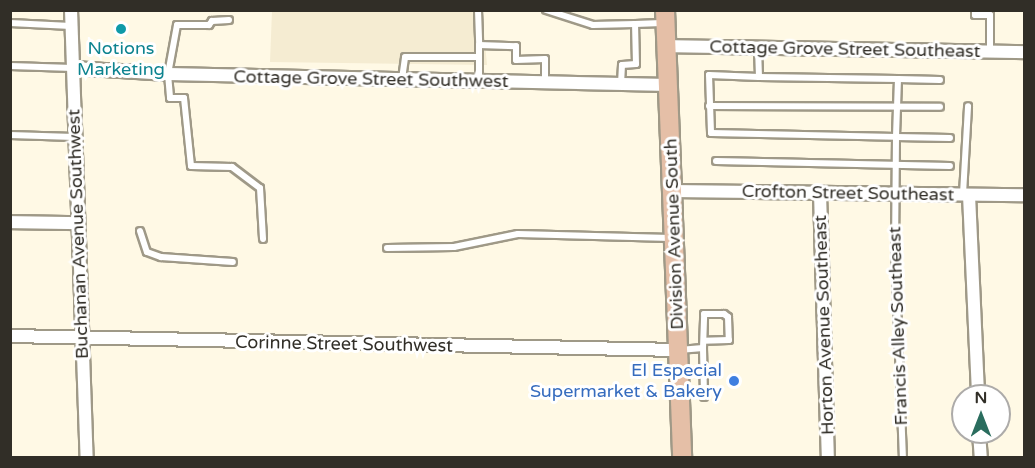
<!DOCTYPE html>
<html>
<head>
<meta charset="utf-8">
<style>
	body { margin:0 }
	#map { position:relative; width:1035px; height:468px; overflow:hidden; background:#fff9e5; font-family:"Varela Round",sans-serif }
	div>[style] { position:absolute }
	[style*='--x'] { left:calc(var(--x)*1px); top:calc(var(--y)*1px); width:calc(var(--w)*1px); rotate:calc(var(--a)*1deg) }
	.built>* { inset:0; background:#f5ecd2 }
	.roads { filter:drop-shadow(2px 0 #9f9987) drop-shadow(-2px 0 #9f9987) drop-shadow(0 2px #9f9987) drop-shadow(0 -2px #9f9987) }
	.service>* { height:6px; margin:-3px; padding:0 3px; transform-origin:3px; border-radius:3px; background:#fff }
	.minor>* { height:12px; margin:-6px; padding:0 6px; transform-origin:6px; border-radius:6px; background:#fff }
	.primary>* { height:18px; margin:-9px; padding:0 9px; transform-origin:9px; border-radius:9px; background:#e5bfa7 }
	.dots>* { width:16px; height:16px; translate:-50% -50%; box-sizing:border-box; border:3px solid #fff; border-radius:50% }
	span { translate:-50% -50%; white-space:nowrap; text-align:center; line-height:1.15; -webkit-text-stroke:6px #fff; paint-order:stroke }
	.culture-label { font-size:18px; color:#0d838f }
	.street-label { font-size:18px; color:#312e27 }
	.shop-label { font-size:18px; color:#366cbe }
	.right { translate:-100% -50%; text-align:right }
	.frame { position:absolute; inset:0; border:12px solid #312e27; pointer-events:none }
	.north { position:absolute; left:951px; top:384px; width:60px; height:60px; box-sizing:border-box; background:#fff; border:2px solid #adaba9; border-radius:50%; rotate:0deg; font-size:16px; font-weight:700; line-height:24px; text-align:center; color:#312e27 }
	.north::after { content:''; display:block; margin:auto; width:21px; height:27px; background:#2a6d5e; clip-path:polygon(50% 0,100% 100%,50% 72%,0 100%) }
</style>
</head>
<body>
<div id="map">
	<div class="built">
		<i style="clip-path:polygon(272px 11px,482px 11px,487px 65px,270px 62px)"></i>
	</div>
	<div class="roads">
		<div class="service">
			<i style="--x:478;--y:10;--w:35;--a:88"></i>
			<i style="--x:546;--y:10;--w:49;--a:17.7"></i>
			<i style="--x:593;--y:25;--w:42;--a:-1.4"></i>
			<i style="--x:975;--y:10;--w:5;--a:90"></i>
			<i style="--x:975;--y:15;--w:15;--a:0"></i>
			<i style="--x:990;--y:15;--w:36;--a:90"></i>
			<i style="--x:229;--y:20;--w:17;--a:177"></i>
			<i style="--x:212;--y:21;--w:5;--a:127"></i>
			<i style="--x:209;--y:25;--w:32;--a:180"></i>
			<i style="--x:177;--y:25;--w:50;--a:100.4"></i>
			<i style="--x:168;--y:74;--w:24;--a:85"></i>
			<i style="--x:170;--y:98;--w:14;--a:0"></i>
			<i style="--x:184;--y:98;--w:68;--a:84.1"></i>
			<i style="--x:191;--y:166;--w:41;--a:1.4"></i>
			<i style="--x:232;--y:167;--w:35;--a:37"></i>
			<i style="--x:260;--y:188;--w:51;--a:86.6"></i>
			<i style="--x:10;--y:23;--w:61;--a:2.8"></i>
			<i style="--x:758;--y:48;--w:29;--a:88"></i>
			<i style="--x:759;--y:77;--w:50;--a:-177.7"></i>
			<i style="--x:709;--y:75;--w:58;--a:88"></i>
			<i style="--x:711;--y:133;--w:185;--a:1.2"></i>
			<i style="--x:896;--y:137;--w:114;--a:90.5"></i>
			<i style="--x:895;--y:251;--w:207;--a:87.8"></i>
			<i style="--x:10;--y:66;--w:63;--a:1.8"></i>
			<i style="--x:759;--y:77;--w:139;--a:0.8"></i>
			<i style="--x:898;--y:79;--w:58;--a:92"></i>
			<i style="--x:896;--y:137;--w:54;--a:1.1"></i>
			<i style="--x:402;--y:79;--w:22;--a:-82"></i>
			<i style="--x:405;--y:57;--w:74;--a:0"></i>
			<i style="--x:898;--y:79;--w:42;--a:1.4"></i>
			<i style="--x:479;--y:81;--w:36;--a:-90"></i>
			<i style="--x:479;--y:45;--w:37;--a:2"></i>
			<i style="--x:516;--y:46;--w:14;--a:90"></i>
			<i style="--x:516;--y:60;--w:29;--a:-2"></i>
			<i style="--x:545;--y:59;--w:23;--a:90"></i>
			<i style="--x:621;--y:84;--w:19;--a:-87"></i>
			<i style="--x:622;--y:65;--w:14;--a:-4"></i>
			<i style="--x:636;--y:64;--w:40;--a:-91.4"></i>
			<i style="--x:635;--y:24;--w:27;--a:-2"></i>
			<i style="--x:709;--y:106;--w:231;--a:0.2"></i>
			<i style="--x:10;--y:135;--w:64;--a:1.8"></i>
			<i style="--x:716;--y:161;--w:234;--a:1.2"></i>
			<i style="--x:963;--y:194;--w:88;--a:-86.7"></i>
			<i style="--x:140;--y:231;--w:22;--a:72"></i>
			<i style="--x:147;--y:252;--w:15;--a:20"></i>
			<i style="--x:161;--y:257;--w:72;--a:4"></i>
			<i style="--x:387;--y:248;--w:67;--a:-0.9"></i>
			<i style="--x:454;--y:247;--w:65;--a:-11.5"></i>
			<i style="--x:518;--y:234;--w:153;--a:1.5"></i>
			<i style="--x:703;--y:348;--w:34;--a:-88"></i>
			<i style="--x:704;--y:314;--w:20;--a:0"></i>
			<i style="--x:724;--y:314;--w:5;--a:37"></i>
			<i style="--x:728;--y:317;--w:23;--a:88"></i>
			<i style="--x:729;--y:340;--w:25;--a:178"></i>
			<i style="--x:679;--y:350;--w:24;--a:-5"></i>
			<i style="--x:703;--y:348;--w:49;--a:88.8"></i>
		</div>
		<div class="minor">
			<i style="--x:71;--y:10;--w:448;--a:88"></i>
			<i style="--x:666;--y:46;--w:358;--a:1"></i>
			<i style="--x:73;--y:68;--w:95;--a:3.6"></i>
			<i style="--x:168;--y:74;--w:501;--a:1.26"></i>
			<i style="--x:672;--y:191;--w:352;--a:0.7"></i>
			<i style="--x:820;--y:193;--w:265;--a:88.3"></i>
			<i style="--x:969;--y:195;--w:201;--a:87.4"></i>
			<i style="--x:10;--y:222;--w:67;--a:0.9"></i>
			<i style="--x:10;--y:336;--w:668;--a:1.2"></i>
			<i style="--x:979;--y:432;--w:26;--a:86"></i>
		</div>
		<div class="primary">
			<i style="--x:665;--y:10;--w:448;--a:87.8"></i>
		</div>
	</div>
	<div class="dots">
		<i style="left:121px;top:29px;background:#0f9aa8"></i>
		<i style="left:734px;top:381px;background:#3f7fe0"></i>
	</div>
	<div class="culture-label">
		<span style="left:121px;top:59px">Notions<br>Marketing</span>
	</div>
	<div class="street-label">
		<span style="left:845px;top:49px;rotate:1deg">Cottage Grove Street Southeast</span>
		<span style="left:371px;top:79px;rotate:1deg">Cottage Grove Street Southwest</span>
		<span style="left:848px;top:193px;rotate:1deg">Crofton Street Southeast</span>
		<span style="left:78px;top:234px;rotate:-92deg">Buchanan Avenue Southwest</span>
		<span style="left:674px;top:234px;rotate:-92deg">Division Avenue South</span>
		<span style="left:824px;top:325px;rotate:-92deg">Horton Avenue Southeast</span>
		<span style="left:898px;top:326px;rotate:-92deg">Francis Alley Southeast</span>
		<span style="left:344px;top:344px;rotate:1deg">Corinne Street Southwest</span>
	</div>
	<div class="shop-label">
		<span class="right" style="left:722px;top:381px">El Especial<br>Supermarket &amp; Bakery</span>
	</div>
	<div class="frame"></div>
	<div class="north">N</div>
</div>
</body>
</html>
